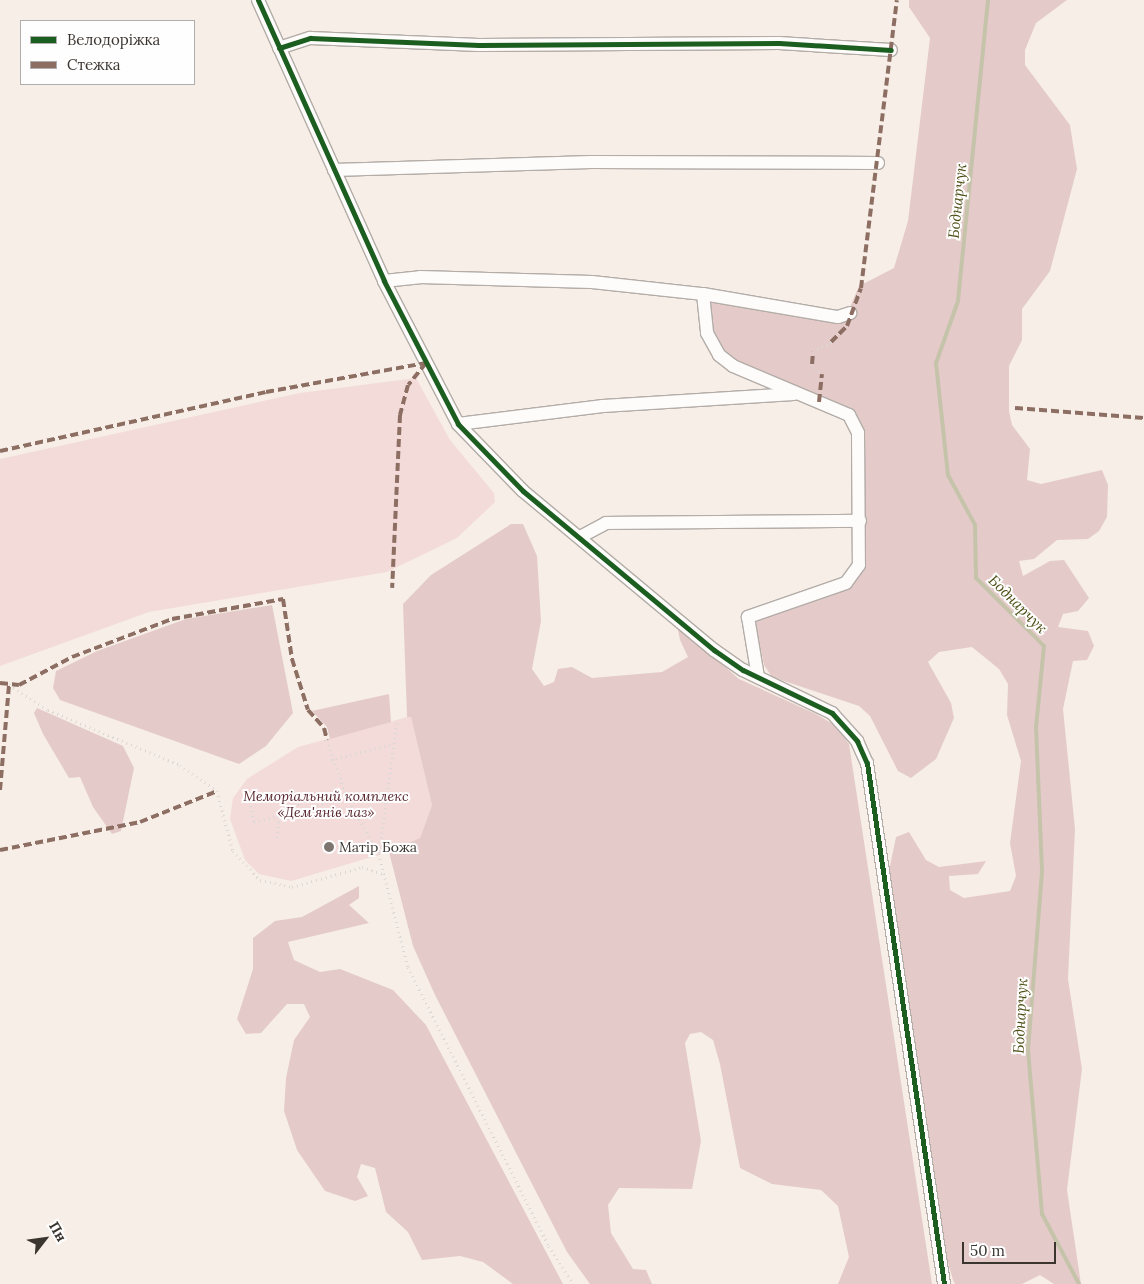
<!DOCTYPE html>
<html>
<head>
<meta charset="utf-8">
<style>
	body { margin:0 }
	#map { position:relative; width:1144px; height:1284px; overflow:hidden; background:#f7eee7; font-family:Lora,serif }
	div>[style] { position:absolute }
	[style*='--x'] { left:calc(var(--x)*1px); top:calc(var(--y)*1px); width:calc(var(--w)*1px); rotate:calc(var(--a)*1deg) }
	.green>* { inset:0; background:#f3dbd9 }
	.forest>* { inset:0; background:#e4cbc9 }
	.stream>* { height:4px; margin:-2px; padding:0 2px; transform-origin:2px; border-radius:2px; background:#c6c3ab }
	.path>* { height:2.5px; margin-top:-1.25px; transform-origin:0; background:repeating-linear-gradient(90deg,#dad8d6 0 1px,transparent 0 5px) }
	.roads { filter:drop-shadow(1px 0 #b3aca7) drop-shadow(-1px 0 #b3aca7) drop-shadow(0 1px #b3aca7) drop-shadow(0 -1px #b3aca7) }
	.street>* { height:12px; margin:-6px; padding:0 6px; transform-origin:6px; border-radius:6px; background:#fefcfb }
	.quiet>* { height:4px; margin-top:-2px; transform-origin:0; background:repeating-linear-gradient(90deg,#8d6e63 0 8px,transparent 0 12px) }
	.cycleway>* { height:5px; margin:-2.5px; padding:0 2.5px; transform-origin:2.5px; border-radius:2.5px; background:#1b5e20 }
	.dots>* { width:14px; height:14px; translate:-50% -50%; box-sizing:border-box; border:2px solid #fefefe; border-radius:50% }
	span { translate:-50% -50%; white-space:nowrap; text-align:center; line-height:1.15; -webkit-text-stroke:4px #fefefe; paint-order:stroke }
	.park-label { font-size:14px; color:#58252c; font-style:italic }
	.poi-label { font-size:14px; color:#3b3530 }
	.left { translate:0 -50%; text-align:left }
	.water-label { font-size:15px; color:#4f4e16; font-style:italic }
	.legend { position:absolute; left:20px; top:20px; width:175px; height:65px; box-sizing:border-box; background:#fefefe; border:1px solid #b0aeac; margin:0; padding:6px 9px; list-style:none; font-size:15px; color:#3b3530 }
	.legend li { display:flex; align-items:center; gap:10px; height:25px }
	.legend b { width:25px; border:1px solid #b0aeac }
	.north { position:absolute; left:20px; top:1214px; width:50px; height:50px; -webkit-text-stroke:4px #fefefe; paint-order:stroke; rotate:60deg; font-size:14px; font-weight:700; line-height:20px; text-align:center; color:#3b3530 }
	.north::after { content:''; display:block; margin:auto; width:18px; height:22px; background:#3b3530; clip-path:polygon(50% 0,100% 100%,50% 72%,0 100%) }
	.scale { position:absolute; left:962px; top:1242px; width:94px; height:22px; box-sizing:border-box; border:2px solid #3b3530; border-top:0; padding-left:6px; font-size:15px; line-height:18px; white-space:nowrap; color:#3b3530; -webkit-text-stroke:4px #fefefe; paint-order:stroke }
</style>
</head>
<body>
<div id="map">
	<div class="green">
		<i style="clip-path:polygon(416px 378px,450px 440px,494px 493px,495px 502px,457px 538px,387px 572px,149px 612px,0 666px,0 459px,300px 393px)"></i>
		<i style="clip-path:polygon(411px 716px,432px 805px,420px 838px,402px 848px,291px 881px,259px 874px,245px 860px,230px 819px,233px 798px,247px 779px,298px 747px)"></i>
	</div>
	<div class="forest">
		<i style="clip-path:polygon(909px 0,1067px 0,1036px 23px,1025px 50px,1025px 65px,1070px 125px,1077px 169px,1050px 271px,1022px 309px,1022px 340px,1009px 366px,1009px 411px,1012px 425px,1030px 449px,1027px 480px,1041px 484px,1102px 470px,1108px 485px,1107px 517px,1099px 531px,1088px 539px,1057px 540px,1034px 559px,1019px 561px,1023px 576px,1050px 561px,1064px 560px,1089px 598px,1078px 611px,1063px 614px,1058px 627px,1088px 631px,1094px 646px,1087px 660px,1073px 661px,1063px 709px,1075px 829px,1068px 979px,1082px 1069px,1067px 1190px,1081px 1284px,1054px 1284px,1040px 1275px,1022px 1284px,955px 1284px,953px 1280px,939px 1232px,886px 885px,896px 837px,909px 832px,926px 860px,939px 867px,986px 861px,978px 874px,949px 876px,950px 890px,964px 898px,1010px 891px,1016px 876px,1010px 843px,1021px 761px,1007px 715px,1008px 684px,999px 669px,972px 647px,939px 652px,928px 662px,951px 703px,954px 718px,936px 759px,911px 778px,898px 771px,870px 716px,859px 706px,772px 677px,764px 665px,754px 617px,861px 571px,861px 426px,734px 363px,719px 350px,709px 329px,708px 290px,840px 313px,850px 307px,859px 286px,894px 268px,908px 221px,930px 38px,909px 7px)"></i>
		<i style="clip-path:polygon(511px 524px,523px 524px,537px 556px,541px 621px,532px 669px,544px 686px,554px 682px,558px 669px,572px 667px,592px 678px,662px 672px,688px 657px,680px 640px,678px 630px,683px 630px,739px 679px,816px 714px,836px 726px,849px 744px,932px 1284px,838px 1284px,849px 1257px,838px 1206px,821px 1190px,772px 1184px,740px 1168px,720px 1064px,713px 1040px,701px 1032px,690px 1034px,685px 1043px,701px 1141px,692px 1189px,619px 1188px,608px 1205px,611px 1233px,633px 1269px,646px 1270px,652px 1284px,590px 1284px,567px 1252px,435px 995px,413px 946px,389px 852px,420px 838px,432px 805px,411px 717px,407px 717px,403px 604px,431px 575px)"></i>
		<i style="clip-path:polygon(272px 605px,293px 713px,266px 746px,239px 764px,60px 700px,53px 688px,56px 671px,97px 651px,186px 619px)"></i>
		<i style="clip-path:polygon(389px 694px,391px 722px,330px 739px,327px 727px,312px 711px)"></i>
		<i style="clip-path:polygon(37px 708px,123px 746px,134px 768px,121px 831px,112px 834px,93px 807px,80px 777px,69px 778px,43px 734px,34px 713px)"></i>
		<i style="clip-path:polygon(359px 886px,359px 898px,349px 905px,369px 923px,288px 942px,294px 960px,320px 972px,340px 969px,393px 990px,426px 1025px,563px 1284px,513px 1284px,483px 1262px,460px 1256px,422px 1260px,408px 1232px,386px 1212px,375px 1168px,361px 1164px,357px 1177px,368px 1196px,355px 1201px,325px 1191px,297px 1150px,284px 1111px,286px 1078px,294px 1040px,310px 1017px,304px 1004px,287px 1004px,261px 1033px,246px 1034px,237px 1019px,253px 969px,253px 938px,275px 921px,302px 917px)"></i>
	</div>
	<div class="stream">
		<i style="--x:988;--y:0;--w:302;--a:95.7"></i>
		<i style="--x:958;--y:301;--w:66;--a:109.5"></i>
		<i style="--x:936;--y:363;--w:113;--a:83.9"></i>
		<i style="--x:948;--y:475;--w:57;--a:61.6"></i>
		<i style="--x:975;--y:525;--w:53;--a:88.9"></i>
		<i style="--x:976;--y:578;--w:96;--a:45"></i>
		<i style="--x:1044;--y:646;--w:81;--a:95.6"></i>
		<i style="--x:1036;--y:727;--w:145;--a:87.6"></i>
		<i style="--x:1042;--y:872;--w:179;--a:94.5"></i>
		<i style="--x:1028;--y:1050;--w:165;--a:85.1"></i>
		<i style="--x:1042;--y:1214;--w:79;--a:62.1"></i>
	</div>
	<div class="path">
		<i style="--x:813;--y:352;--w:21;--a:-29"></i>
		<i style="--x:812;--y:364;--w:14;--a:45"></i>
		<i style="--x:9;--y:685;--w:46;--a:32.7"></i>
		<i style="--x:48;--y:710;--w:143;--a:22.6"></i>
		<i style="--x:180;--y:765;--w:45;--a:35.1"></i>
		<i style="--x:217;--y:791;--w:62;--a:75.1"></i>
		<i style="--x:233;--y:851;--w:40;--a:47"></i>
		<i style="--x:260;--y:880;--w:33;--a:12"></i>
		<i style="--x:292;--y:887;--w:73;--a:-15.9"></i>
		<i style="--x:362;--y:867;--w:24;--a:19"></i>
		<i style="--x:327;--y:740;--w:60;--a:70.7"></i>
		<i style="--x:347;--y:797;--w:65;--a:60.7"></i>
		<i style="--x:379;--y:854;--w:117;--a:75.6"></i>
		<i style="--x:408;--y:967;--w:313;--a:63.2"></i>
		<i style="--x:549;--y:1246;--w:45;--a:57.7"></i>
		<i style="--x:331;--y:760;--w:63;--a:-14.7"></i>
		<i style="--x:302;--y:809;--w:13;--a:-132"></i>
		<i style="--x:293;--y:799;--w:14;--a:-159"></i>
		<i style="--x:280;--y:794;--w:31;--a:167"></i>
		<i style="--x:250;--y:801;--w:21;--a:79"></i>
		<i style="--x:254;--y:822;--w:96;--a:-15"></i>
		<i style="--x:277;--y:838;--w:23;--a:-85"></i>
		<i style="--x:379;--y:853;--w:134;--a:-82.3"></i>
	</div>
	<div class="roads">
		<div class="street">
			<i style="--x:258;--y:0;--w:308;--a:65.8"></i>
			<i style="--x:384;--y:281;--w:161;--a:62.6"></i>
			<i style="--x:458;--y:424;--w:93;--a:45.9"></i>
			<i style="--x:523;--y:491;--w:249;--a:39.8"></i>
			<i style="--x:714;--y:650;--w:35;--a:35"></i>
			<i style="--x:743;--y:670;--w:99;--a:25.8"></i>
			<i style="--x:832;--y:713;--w:38;--a:48"></i>
			<i style="--x:857;--y:741;--w:24;--a:66"></i>
			<i style="--x:867;--y:763;--w:527;--a:81.59"></i>
			<i style="--x:279;--y:48;--w:33;--a:-18"></i>
			<i style="--x:310;--y:38;--w:169;--a:2.4"></i>
			<i style="--x:479;--y:45;--w:300;--a:-0.4"></i>
			<i style="--x:779;--y:43;--w:112;--a:3.6"></i>
			<i style="--x:334;--y:170;--w:257;--a:-1.8"></i>
			<i style="--x:591;--y:162;--w:287;--a:0.2"></i>
			<i style="--x:384;--y:281;--w:36;--a:-6"></i>
			<i style="--x:420;--y:277;--w:172;--a:1.7"></i>
			<i style="--x:592;--y:282;--w:112;--a:6.2"></i>
			<i style="--x:703;--y:294;--w:137;--a:9.7"></i>
			<i style="--x:838;--y:317;--w:13;--a:-18"></i>
			<i style="--x:703;--y:294;--w:39;--a:84"></i>
			<i style="--x:707;--y:333;--w:25;--a:61"></i>
			<i style="--x:719;--y:355;--w:18;--a:38"></i>
			<i style="--x:733;--y:366;--w:126;--a:22.9"></i>
			<i style="--x:849;--y:415;--w:20;--a:63"></i>
			<i style="--x:858;--y:433;--w:132;--a:89.6"></i>
			<i style="--x:859;--y:565;--w:22;--a:126"></i>
			<i style="--x:846;--y:583;--w:104;--a:160.9"></i>
			<i style="--x:748;--y:617;--w:61;--a:80.5"></i>
			<i style="--x:458;--y:424;--w:146;--a:-7.1"></i>
			<i style="--x:603;--y:406;--w:191;--a:-3.6"></i>
			<i style="--x:580;--y:537;--w:30;--a:-28"></i>
			<i style="--x:606;--y:523;--w:254;--a:-0.5"></i>
		</div>
	</div>
	<div class="quiet">
		<i style="--x:831;--y:342;--w:23;--a:-45"></i>
		<i style="--x:847;--y:326;--w:40;--a:-69.8"></i>
		<i style="--x:861;--y:288;--w:290;--a:-82.9"></i>
		<i style="--x:812;--y:364;--w:12;--a:-85"></i>
		<i style="--x:819;--y:402;--w:28;--a:-84"></i>
		<i style="--x:1015;--y:408;--w:129;--a:4.4"></i>
		<i style="--x:0;--y:451;--w:272;--a:-12.5"></i>
		<i style="--x:266;--y:392;--w:163;--a:-10.3"></i>
		<i style="--x:426;--y:363;--w:28;--a:129"></i>
		<i style="--x:408;--y:385;--w:31;--a:105"></i>
		<i style="--x:400;--y:415;--w:173;--a:92.6"></i>
		<i style="--x:0;--y:683;--w:19;--a:6"></i>
		<i style="--x:19;--y:685;--w:60;--a:-27.8"></i>
		<i style="--x:72;--y:657;--w:107;--a:-20.8"></i>
		<i style="--x:172;--y:619;--w:113;--a:-10.2"></i>
		<i style="--x:283;--y:599;--w:61;--a:81.5"></i>
		<i style="--x:292;--y:659;--w:53;--a:72.6"></i>
		<i style="--x:308;--y:710;--w:24;--a:48"></i>
		<i style="--x:324;--y:728;--w:12;--a:76"></i>
		<i style="--x:0;--y:790;--w:105;--a:-85.1"></i>
		<i style="--x:0;--y:850;--w:143;--a:-11.3"></i>
		<i style="--x:140;--y:822;--w:83;--a:-21.9"></i>
	</div>
	<div class="cycleway">
		<i style="--x:258;--y:0;--w:308;--a:65.8"></i>
		<i style="--x:384;--y:281;--w:161;--a:62.6"></i>
		<i style="--x:458;--y:424;--w:93;--a:45.9"></i>
		<i style="--x:523;--y:491;--w:249;--a:39.8"></i>
		<i style="--x:714;--y:650;--w:35;--a:35"></i>
		<i style="--x:743;--y:670;--w:99;--a:25.8"></i>
		<i style="--x:832;--y:713;--w:38;--a:48"></i>
		<i style="--x:857;--y:741;--w:24;--a:66"></i>
		<i style="--x:867;--y:763;--w:527;--a:81.59"></i>
		<i style="--x:279;--y:48;--w:33;--a:-18"></i>
		<i style="--x:310;--y:38;--w:169;--a:2.4"></i>
		<i style="--x:479;--y:45;--w:300;--a:-0.4"></i>
		<i style="--x:779;--y:43;--w:112;--a:3.6"></i>
	</div>
	<div class="dots">
		<i style="left:329px;top:847px;background:#7d7670"></i>
	</div>
	<div class="park-label">
		<span style="left:326px;top:804px">Меморіальний комплекс<br>«Дем'янів лаз»</span>
	</div>
	<div class="poi-label">
		<span class="left" style="left:339px;top:847px">Матір Божа</span>
	</div>
	<div class="water-label">
		<span style="left:957px;top:201px;rotate:-84deg">Боднарчук</span>
		<span style="left:1018px;top:604px;rotate:45deg">Боднарчук</span>
		<span style="left:1020px;top:1016px;rotate:-87deg">Боднарчук</span>
	</div>
	<ul class="legend">
	<li><b style="height:6px;background:#1b5e20"></b>Велодоріжка</li>
	<li><b style="height:6px;background:#8d6e63"></b>Стежка</li>
	</ul>
	<div class="north">Пн</div>
	<div class="scale">50 m</div>
</div>
</body>
</html>
